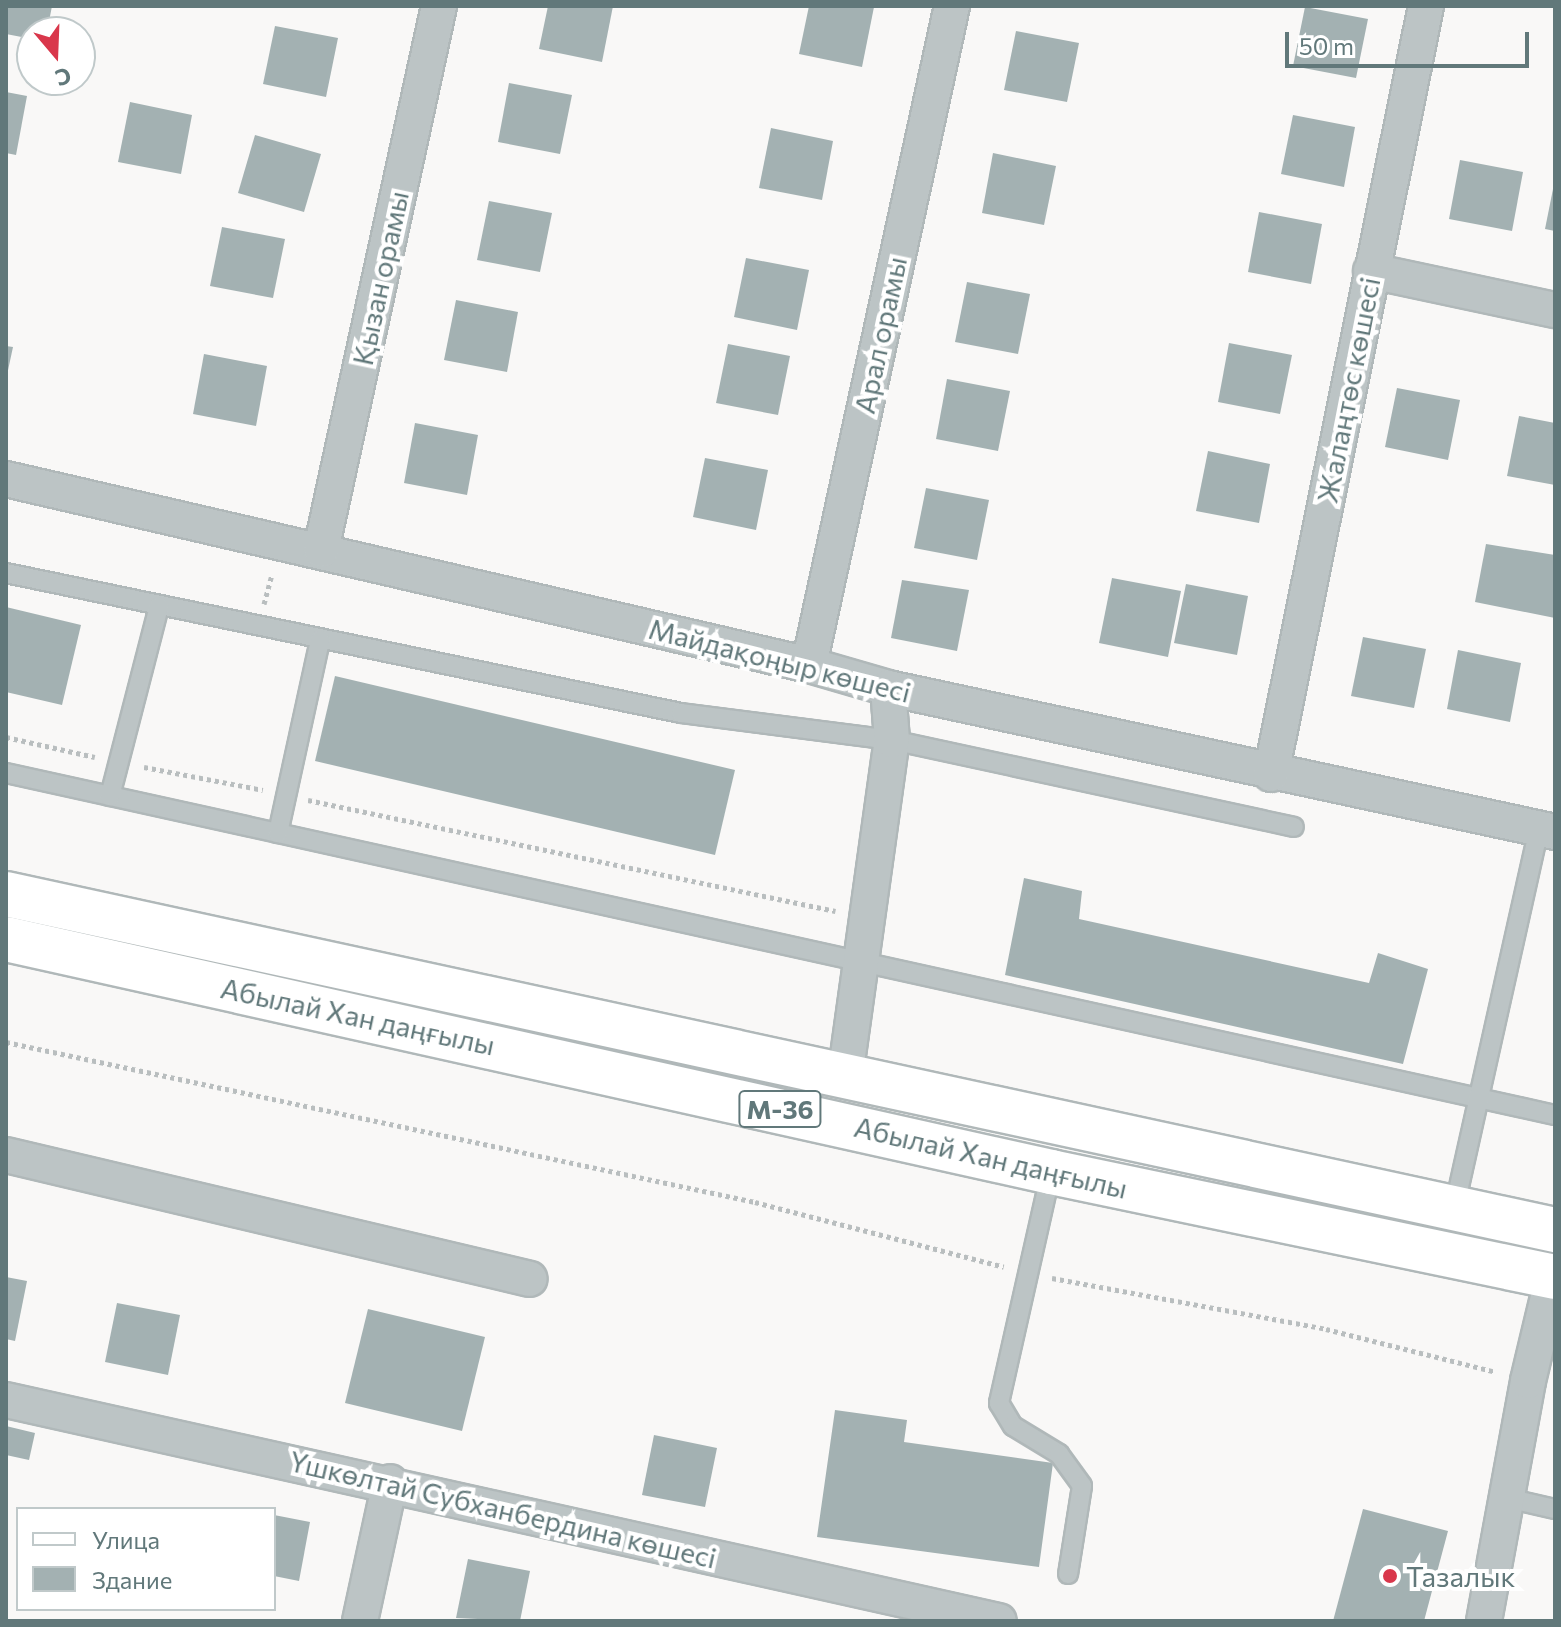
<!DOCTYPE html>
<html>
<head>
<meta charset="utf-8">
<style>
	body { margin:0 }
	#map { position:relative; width:1561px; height:1627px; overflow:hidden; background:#f9f8f7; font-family:Commissioner,sans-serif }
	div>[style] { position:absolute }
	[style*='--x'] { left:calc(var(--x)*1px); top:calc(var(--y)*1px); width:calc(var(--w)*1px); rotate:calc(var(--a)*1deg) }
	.building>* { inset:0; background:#a3b1b2 }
	.path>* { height:5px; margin-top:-2.5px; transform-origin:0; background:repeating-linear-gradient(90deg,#b9bebf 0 4px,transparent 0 8px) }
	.roads { filter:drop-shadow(2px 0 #b0b8b9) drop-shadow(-2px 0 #b0b8b9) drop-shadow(0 2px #b0b8b9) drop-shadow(0 -2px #b0b8b9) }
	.service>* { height:18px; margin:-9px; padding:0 9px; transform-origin:9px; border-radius:9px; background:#bcc4c5 }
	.minor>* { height:34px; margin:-17px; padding:0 17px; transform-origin:17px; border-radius:17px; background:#bcc4c5 }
	.primary>* { height:44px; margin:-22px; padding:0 22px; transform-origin:22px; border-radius:22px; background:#fff }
	.dots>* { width:22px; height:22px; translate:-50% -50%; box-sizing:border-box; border:4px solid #fff; border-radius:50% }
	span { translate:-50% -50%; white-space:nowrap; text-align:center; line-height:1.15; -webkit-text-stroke:8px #fff; paint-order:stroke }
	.shield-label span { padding:2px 6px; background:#fff; border:2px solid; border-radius:6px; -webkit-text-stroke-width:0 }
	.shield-label { font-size:26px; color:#61787a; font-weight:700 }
	.street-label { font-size:28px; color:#61787a }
	.poi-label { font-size:28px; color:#61787a }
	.left { translate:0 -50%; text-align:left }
	.frame { position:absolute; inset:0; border:8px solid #61787a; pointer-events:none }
	.legend { position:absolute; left:16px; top:1507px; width:260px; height:104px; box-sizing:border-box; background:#fff; border:2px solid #c0c9ca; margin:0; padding:10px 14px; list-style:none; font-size:24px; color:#61787a }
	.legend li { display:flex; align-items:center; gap:16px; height:40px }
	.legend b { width:40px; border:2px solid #c0c9ca }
	.north { position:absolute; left:16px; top:16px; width:80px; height:80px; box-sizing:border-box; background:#fff; border:2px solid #c0c9ca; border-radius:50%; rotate:161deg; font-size:22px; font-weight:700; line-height:32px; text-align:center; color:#61787a }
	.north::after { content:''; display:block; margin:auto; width:28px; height:36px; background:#d9374b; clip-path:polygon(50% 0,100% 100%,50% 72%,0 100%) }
	.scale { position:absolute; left:1285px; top:32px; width:244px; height:36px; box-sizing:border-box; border:4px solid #61787a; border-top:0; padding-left:10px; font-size:24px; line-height:28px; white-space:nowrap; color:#61787a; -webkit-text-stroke:6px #fff; paint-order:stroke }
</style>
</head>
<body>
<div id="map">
	<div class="building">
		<i style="clip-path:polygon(6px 6px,52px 6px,47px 32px,32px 32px,32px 39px,6px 34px)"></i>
		<i style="clip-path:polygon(548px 6px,613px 6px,602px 62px,539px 49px)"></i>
		<i style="clip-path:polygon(809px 6px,874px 7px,862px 67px,799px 54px)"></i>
		<i style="clip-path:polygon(1305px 7px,1368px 19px,1356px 78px,1293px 66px)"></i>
		<i style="clip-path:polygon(275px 26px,338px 38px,326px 97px,263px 84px)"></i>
		<i style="clip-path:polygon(1016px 31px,1079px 43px,1067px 102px,1004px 90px)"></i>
		<i style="clip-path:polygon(509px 83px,572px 95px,560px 154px,498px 142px)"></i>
		<i style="clip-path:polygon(6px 92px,27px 96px,16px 155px,6px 153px)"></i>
		<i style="clip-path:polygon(130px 102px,192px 115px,181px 174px,118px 162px)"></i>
		<i style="clip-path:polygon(1293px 115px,1355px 127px,1344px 187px,1281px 174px)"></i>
		<i style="clip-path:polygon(771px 128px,833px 141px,822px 200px,759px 188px)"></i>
		<i style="clip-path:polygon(255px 135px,321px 154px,304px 212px,238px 193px)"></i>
		<i style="clip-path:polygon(993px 153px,1056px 166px,1044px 225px,982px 213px)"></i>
		<i style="clip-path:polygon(1460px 160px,1523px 172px,1512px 231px,1449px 219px)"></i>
		<i style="clip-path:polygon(1554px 184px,1555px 184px,1555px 231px,1545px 229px)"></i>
		<i style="clip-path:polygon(489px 201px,552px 213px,540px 272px,477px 260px)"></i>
		<i style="clip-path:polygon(1259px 212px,1322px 224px,1311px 284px,1248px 272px)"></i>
		<i style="clip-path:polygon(222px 227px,285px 239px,273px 298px,210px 286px)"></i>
		<i style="clip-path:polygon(746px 258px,809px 270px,797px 330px,734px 317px)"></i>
		<i style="clip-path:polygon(967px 282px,1030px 294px,1018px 354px,955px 342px)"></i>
		<i style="clip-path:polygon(456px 300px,518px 312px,507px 372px,444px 360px)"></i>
		<i style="clip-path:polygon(1229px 343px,1292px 355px,1280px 414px,1218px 402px)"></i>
		<i style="clip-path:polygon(728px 344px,790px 356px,778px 415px,716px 403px)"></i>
		<i style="clip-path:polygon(6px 346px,13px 347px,7px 375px,6px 375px)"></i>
		<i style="clip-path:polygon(204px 354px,267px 366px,256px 426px,193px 414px)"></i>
		<i style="clip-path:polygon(947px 379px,1010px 391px,998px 451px,936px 439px)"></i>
		<i style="clip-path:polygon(1397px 388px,1460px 400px,1448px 460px,1385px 447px)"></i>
		<i style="clip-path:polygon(1519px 416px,1555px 423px,1555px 485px,1507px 476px)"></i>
		<i style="clip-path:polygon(415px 423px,478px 435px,467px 495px,404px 483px)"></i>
		<i style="clip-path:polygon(1208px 451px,1270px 464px,1259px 523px,1196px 511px)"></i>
		<i style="clip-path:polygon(705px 458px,768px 470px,756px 530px,693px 517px)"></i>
		<i style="clip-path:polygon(926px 488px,989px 500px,977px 560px,914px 548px)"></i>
		<i style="clip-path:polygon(1486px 544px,1555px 555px,1555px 618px,1475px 602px)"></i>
		<i style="clip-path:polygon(1112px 578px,1181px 591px,1168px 657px,1099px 643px)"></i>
		<i style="clip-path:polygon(902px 580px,969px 590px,957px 651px,891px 638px)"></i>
		<i style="clip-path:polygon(1186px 584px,1248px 596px,1237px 655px,1174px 643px)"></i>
		<i style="clip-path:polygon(6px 607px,81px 625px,62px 705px,6px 692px)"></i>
		<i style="clip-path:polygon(1363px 637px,1426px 649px,1414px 708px,1351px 696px)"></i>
		<i style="clip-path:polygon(1458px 650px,1521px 663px,1510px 722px,1447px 709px)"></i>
		<i style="clip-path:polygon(335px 676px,735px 770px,715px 855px,315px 761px)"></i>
		<i style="clip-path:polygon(1024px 878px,1082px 891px,1079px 919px,1369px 983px,1378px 953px,1428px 969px,1403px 1064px,1005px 975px)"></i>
		<i style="clip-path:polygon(6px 1277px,27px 1281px,15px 1341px,6px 1339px)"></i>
		<i style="clip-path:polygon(117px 1303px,180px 1315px,168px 1375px,105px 1362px)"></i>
		<i style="clip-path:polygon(368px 1309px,485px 1337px,462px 1431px,345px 1403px)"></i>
		<i style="clip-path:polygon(835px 1410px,907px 1420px,904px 1442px,1053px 1463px,1039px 1567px,817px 1537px)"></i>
		<i style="clip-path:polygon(6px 1426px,35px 1433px,29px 1460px,6px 1455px)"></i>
		<i style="clip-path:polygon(654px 1435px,717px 1448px,705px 1507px,642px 1495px)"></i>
		<i style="clip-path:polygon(1363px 1509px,1448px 1531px,1424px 1621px,1333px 1621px)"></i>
		<i style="clip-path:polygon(274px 1515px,310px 1522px,299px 1581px,274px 1576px)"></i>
		<i style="clip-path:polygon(468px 1559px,530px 1571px,520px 1621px,456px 1618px)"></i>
	</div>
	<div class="path">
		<i style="--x:264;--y:604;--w:30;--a:-75"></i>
		<i style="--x:6;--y:737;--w:91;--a:12.7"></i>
		<i style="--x:144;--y:767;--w:121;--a:10.9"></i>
		<i style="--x:308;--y:800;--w:539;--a:11.89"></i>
		<i style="--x:6;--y:1042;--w:766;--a:12.06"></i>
		<i style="--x:755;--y:1202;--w:257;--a:14.6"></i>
		<i style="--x:1052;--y:1278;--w:279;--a:10.5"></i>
		<i style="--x:1326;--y:1329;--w:175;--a:14.2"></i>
	</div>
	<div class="roads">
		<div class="service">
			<i style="--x:6;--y:573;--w:689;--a:11.72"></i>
			<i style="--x:681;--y:713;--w:213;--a:7.3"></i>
			<i style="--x:892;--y:740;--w:411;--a:12.2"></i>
			<i style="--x:6;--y:773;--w:1586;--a:12.45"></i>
			<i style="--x:110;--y:796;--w:196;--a:-75.5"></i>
			<i style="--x:278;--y:833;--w:198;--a:-77.7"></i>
			<i style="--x:1051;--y:1172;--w:237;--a:102.7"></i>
			<i style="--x:999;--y:1403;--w:27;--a:59"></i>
			<i style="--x:1013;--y:1426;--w:54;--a:31.3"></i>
			<i style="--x:1059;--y:1454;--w:39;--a:54"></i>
			<i style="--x:1082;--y:1486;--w:89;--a:99"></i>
			<i style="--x:1454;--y:1209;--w:389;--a:-77.4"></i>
			<i style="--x:1507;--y:1498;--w:49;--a:12.9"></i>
		</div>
		<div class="minor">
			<i style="--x:1371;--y:271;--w:188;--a:12"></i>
			<i style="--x:6;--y:479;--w:824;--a:13.04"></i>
			<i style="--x:809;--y:665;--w:82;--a:16.2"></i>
			<i style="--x:888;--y:688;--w:682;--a:12.18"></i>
			<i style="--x:321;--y:550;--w:557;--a:-77.76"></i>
			<i style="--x:809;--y:665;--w:674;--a:-77.76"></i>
			<i style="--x:1271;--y:774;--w:783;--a:-78.59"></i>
			<i style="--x:845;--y:1077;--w:340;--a:-82.1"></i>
			<i style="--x:892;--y:740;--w:52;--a:-94.4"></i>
			<i style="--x:6;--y:1155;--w:538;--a:13.31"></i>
			<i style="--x:6;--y:1400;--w:1017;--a:12.55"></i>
			<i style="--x:360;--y:1621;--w:142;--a:-77.8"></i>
			<i style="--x:1484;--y:1621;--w:244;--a:-79.6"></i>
			<i style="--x:1528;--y:1381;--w:108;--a:-76.6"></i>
		</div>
		<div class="primary">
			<i style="--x:6;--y:894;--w:1585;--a:12.24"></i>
			<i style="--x:6;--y:939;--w:1071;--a:12.57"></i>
			<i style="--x:1051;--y:1172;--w:515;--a:11.77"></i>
		</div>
	</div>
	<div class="dots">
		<i style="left:1390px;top:1576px;background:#d9374b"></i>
	</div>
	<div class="shield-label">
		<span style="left:780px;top:1109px">M-36</span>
	</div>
	<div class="street-label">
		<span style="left:380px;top:278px;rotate:-78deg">Қызан орамы</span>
		<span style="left:880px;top:335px;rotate:-78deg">Арал орамы</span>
		<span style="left:1348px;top:390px;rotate:-79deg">Жалаңтөс көшесі</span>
		<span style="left:780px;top:660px;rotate:14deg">Майдақоңыр көшесі</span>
		<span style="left:358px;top:1016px;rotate:12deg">Абылай Хан даңғылы</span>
		<span style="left:991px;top:1157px;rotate:13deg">Абылай Хан даңғылы</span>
		<span style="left:503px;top:1509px;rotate:13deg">Үшкөлтай Субханбердина көшесі</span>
	</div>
	<div class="poi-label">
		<span class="left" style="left:1406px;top:1576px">Тазалык</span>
	</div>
	<div class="frame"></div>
	<ul class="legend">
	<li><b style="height:10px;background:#fff"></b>Улица</li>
	<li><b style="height:22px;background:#a3b1b2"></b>Здание</li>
	</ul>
	<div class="north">С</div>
	<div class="scale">50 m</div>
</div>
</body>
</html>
